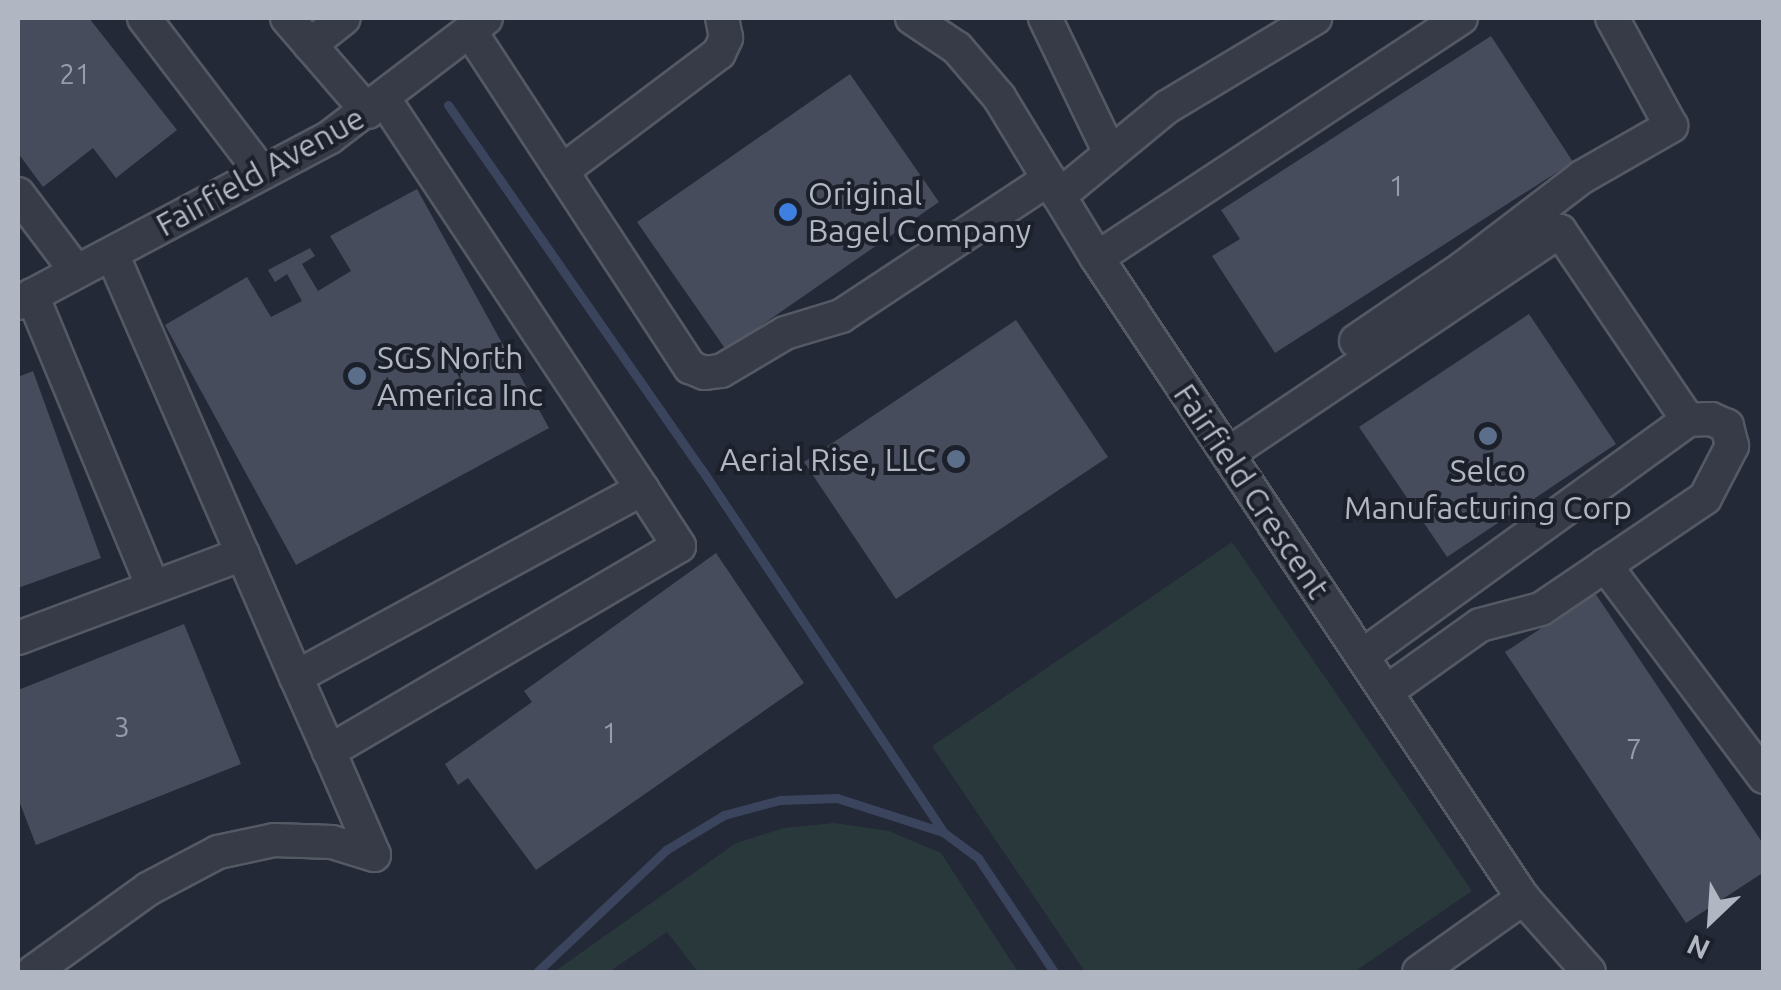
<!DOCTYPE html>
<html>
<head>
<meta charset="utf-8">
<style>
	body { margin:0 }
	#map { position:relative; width:1781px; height:990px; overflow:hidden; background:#232936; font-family:Ubuntu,sans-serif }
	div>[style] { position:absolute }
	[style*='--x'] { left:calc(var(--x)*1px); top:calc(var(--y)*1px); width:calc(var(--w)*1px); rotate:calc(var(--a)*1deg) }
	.green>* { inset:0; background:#29393b }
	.stream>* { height:9px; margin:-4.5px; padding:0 4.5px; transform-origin:4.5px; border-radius:4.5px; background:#3a445d }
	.building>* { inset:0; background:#474c5c }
	.roads { filter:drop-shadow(2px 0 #545964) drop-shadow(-2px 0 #545964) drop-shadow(0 2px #545964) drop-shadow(0 -2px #545964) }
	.minor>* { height:32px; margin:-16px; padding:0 16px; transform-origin:16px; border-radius:16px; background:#373b47 }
	.dots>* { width:28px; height:28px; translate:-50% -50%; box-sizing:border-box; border:5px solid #1c202b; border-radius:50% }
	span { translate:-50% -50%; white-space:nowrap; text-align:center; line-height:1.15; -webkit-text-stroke:8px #1c202b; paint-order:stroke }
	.number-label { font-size:28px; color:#969ca9 }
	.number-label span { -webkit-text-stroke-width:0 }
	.street-label { font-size:32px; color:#b1b6c3 }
	.poi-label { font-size:32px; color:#b1b6c3 }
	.left { translate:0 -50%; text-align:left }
	.right { translate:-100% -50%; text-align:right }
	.frame { position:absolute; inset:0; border:20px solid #b1b6c3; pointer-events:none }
	.north { position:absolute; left:1661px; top:870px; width:100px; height:100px; -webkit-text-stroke:8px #1c202b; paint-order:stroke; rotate:205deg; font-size:28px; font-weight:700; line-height:40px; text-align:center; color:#b1b6c3 }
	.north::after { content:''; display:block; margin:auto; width:35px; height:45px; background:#b1b6c3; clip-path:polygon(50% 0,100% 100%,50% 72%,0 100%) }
</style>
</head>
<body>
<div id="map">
	<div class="green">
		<i style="clip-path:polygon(1232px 542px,1472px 891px,1354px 972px,1085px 972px,932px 746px)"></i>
		<i style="clip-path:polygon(834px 823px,889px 831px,941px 853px,1018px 972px,698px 972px,667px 932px,609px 972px,554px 972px,736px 843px,784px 828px)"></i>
	</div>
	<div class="stream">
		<i style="--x:448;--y:105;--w:445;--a:55.2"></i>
		<i style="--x:702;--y:470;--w:435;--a:56.3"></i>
		<i style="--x:537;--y:972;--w:178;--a:-43.4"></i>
		<i style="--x:666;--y:850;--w:68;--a:-31.1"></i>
		<i style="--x:724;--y:815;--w:58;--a:-15"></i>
		<i style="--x:780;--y:800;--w:57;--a:-2"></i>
		<i style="--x:837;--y:798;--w:111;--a:17.8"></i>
		<i style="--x:943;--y:832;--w:44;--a:36.6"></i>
		<i style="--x:978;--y:858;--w:137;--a:56.3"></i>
	</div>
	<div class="building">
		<i style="clip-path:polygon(18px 18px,89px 18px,177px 130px,116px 178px,93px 148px,43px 187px,18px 153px)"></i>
		<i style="clip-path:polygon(1491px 36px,1573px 162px,1275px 353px,1212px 256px,1240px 239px,1221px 210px)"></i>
		<i style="clip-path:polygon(850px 74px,939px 202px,726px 350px,637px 222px)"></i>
		<i style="clip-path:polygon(417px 189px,549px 428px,296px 565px,165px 325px,247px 277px,271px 317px,302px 301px,287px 274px,275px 282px,268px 270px,310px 248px,315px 256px,302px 264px,318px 291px,351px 271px,330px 236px)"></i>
		<i style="clip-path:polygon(1529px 314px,1616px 444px,1447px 557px,1359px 427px)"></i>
		<i style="clip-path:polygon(1016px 320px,1108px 457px,896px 599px,804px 462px)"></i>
		<i style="clip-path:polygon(33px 371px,101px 558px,18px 588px,18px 377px)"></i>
		<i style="clip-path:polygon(716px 553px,804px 683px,536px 870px,468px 778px,458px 785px,445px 764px,532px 702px,524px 691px)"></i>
		<i style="clip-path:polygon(1595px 593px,1764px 845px,1764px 872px,1686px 923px,1505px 652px)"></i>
		<i style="clip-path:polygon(184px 624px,241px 764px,36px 845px,18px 798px,18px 690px)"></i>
	</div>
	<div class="roads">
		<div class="minor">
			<i style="--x:144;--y:18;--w:195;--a:52.7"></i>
			<i style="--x:287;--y:18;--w:124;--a:49.2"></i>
			<i style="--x:912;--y:18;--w:54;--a:33.7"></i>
			<i style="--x:957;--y:48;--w:65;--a:49.4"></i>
			<i style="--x:999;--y:97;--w:188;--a:58.7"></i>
			<i style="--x:1097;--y:258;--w:769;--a:56.35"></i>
			<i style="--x:1523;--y:898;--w:99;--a:48.3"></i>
			<i style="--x:1045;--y:18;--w:150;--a:64.3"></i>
			<i style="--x:470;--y:31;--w:402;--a:56.8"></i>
			<i style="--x:690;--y:367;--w:15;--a:23"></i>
			<i style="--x:704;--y:373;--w:17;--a:-7"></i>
			<i style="--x:721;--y:371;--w:74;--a:-30.7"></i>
			<i style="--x:785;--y:333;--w:59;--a:-16.9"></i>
			<i style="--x:841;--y:316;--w:249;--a:-33.4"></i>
			<i style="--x:310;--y:45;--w:43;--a:-38.5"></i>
			<i style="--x:384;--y:99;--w:468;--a:56.5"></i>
			<i style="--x:562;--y:171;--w:196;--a:-36.9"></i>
			<i style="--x:719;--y:53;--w:17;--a:-65"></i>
			<i style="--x:726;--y:38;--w:20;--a:-101"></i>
			<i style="--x:18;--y:194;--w:96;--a:53"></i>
			<i style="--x:1059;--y:196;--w:140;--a:-39.5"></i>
			<i style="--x:1167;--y:107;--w:173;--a:-31"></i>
			<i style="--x:112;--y:254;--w:461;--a:66.5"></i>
			<i style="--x:296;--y:677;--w:394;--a:-28.5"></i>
			<i style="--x:642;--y:489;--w:68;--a:57"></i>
			<i style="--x:679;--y:546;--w:406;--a:149.6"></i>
			<i style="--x:329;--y:751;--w:113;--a:66.6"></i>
			<i style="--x:1097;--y:258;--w:436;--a:-33.4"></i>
			<i style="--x:32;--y:295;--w:316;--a:67.5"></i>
			<i style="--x:18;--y:303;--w:353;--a:-28"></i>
			<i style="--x:330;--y:137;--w:196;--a:-37.3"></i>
			<i style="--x:1356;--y:341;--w:130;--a:-34.3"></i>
			<i style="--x:1463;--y:268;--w:150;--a:-37.4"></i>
			<i style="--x:1582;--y:177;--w:103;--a:-29.8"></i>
			<i style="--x:1671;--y:126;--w:123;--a:-118.6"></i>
			<i style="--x:1228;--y:454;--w:400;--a:-33.9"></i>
			<i style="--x:1560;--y:231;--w:228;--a:55.9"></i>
			<i style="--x:1688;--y:420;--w:402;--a:144.1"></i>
			<i style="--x:1605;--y:565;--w:265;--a:53.1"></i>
			<i style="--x:18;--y:638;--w:240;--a:-20.5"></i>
			<i style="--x:296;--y:677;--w:81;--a:66"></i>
			<i style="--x:1386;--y:692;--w:115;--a:-35.5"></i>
			<i style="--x:1480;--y:625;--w:63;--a:-14.7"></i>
			<i style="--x:1541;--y:609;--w:198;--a:-34.1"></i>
			<i style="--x:1705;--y:498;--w:59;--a:-62.6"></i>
			<i style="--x:1732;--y:446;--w:21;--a:-104"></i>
			<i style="--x:1727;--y:426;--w:17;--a:-156"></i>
			<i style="--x:1711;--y:419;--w:23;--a:178"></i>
			<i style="--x:33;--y:972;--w:142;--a:-35.8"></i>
			<i style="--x:148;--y:889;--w:79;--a:-27.9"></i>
			<i style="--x:218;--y:852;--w:57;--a:-12.1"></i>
			<i style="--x:274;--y:840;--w:58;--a:2"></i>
			<i style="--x:332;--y:842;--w:44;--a:17.2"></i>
			<i style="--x:1419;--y:972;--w:128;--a:-35.4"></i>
		</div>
	</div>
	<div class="dots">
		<i style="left:788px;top:212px;background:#3f7fe0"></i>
		<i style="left:357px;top:376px;background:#5c6f8a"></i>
		<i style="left:1488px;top:436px;background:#5c6f8a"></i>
		<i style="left:956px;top:459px;background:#5c6f8a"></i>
	</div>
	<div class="number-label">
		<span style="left:75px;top:74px">21</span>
		<span style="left:1397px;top:186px">1</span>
		<span style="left:122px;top:727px">3</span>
		<span style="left:610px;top:733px">1</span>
		<span style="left:1634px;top:749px">7</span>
	</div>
	<div class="street-label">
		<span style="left:260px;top:171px;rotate:-29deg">Fairfield Avenue</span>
		<span style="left:1252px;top:491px;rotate:56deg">Fairfield Crescent</span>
	</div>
	<div class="poi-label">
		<span class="left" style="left:808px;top:212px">Original<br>Bagel Company</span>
		<span class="left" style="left:377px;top:376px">SGS North<br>America Inc</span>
		<span class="right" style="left:936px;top:459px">Aerial Rise, LLC</span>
		<span style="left:1488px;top:489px">Selco<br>Manufacturing Corp</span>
	</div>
	<div class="frame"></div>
	<div class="north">N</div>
</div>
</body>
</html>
